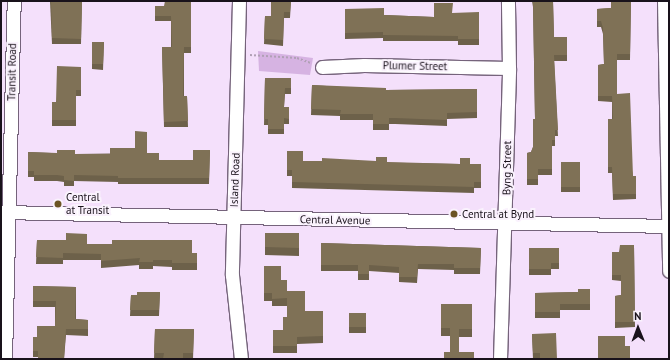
<!DOCTYPE html>
<html>
<head>
<meta charset="utf-8">
<style>
	body { margin:0 }
	#map { position:relative; width:670px; height:360px; overflow:hidden; background:#f4e0fb; font-family:"PT Sans",sans-serif }
	div>[style] { position:absolute }
	[style*='--x'] { left:calc(var(--x)*1px); top:calc(var(--y)*1px); width:calc(var(--w)*1px); rotate:calc(var(--a)*1deg) }
	.green>* { inset:0; background:#d6b3e2 }
	.path>* { height:2px; margin-top:-1px; transform-origin:0; background:repeating-linear-gradient(90deg,#b0a0b5 0 2px,transparent 0 4px) }
	.roads { filter:drop-shadow(1px 0 #75637b) drop-shadow(-1px 0 #75637b) drop-shadow(0 1px #75637b) drop-shadow(0 -1px #75637b) }
	.minor>* { height:13px; margin:-6.5px; padding:0 6.5px; transform-origin:6.5px; border-radius:6.5px; background:#fff }
	.wall>* { inset:0; background:#6d614a }
	.building>* { inset:0; background:#7f7156 }
	.dots>* { width:11px; height:11px; translate:-50% -50%; box-sizing:border-box; border:2px solid #faf2fd; border-radius:50% }
	span { translate:-50% -50%; white-space:nowrap; text-align:center; line-height:1.15; -webkit-text-stroke:4px #faf2fd; paint-order:stroke }
	.street-label { font-size:11px; color:#19121b }
	.poi-label { font-size:11px; color:#19121b }
	.left { translate:0 -50%; text-align:left }
	.frame { position:absolute; inset:0; border:2px solid #19121b; pointer-events:none }
	.north { position:absolute; left:618px; top:308px; width:40px; height:40px; -webkit-text-stroke:3px #faf2fd; paint-order:stroke; rotate:359deg; font-size:11px; font-weight:700; line-height:16px; text-align:center; color:#19121b }
	.north::after { content:''; display:block; margin:auto; width:14px; height:18px; background:#19121b; clip-path:polygon(50% 0,100% 100%,50% 72%,0 100%) }
</style>
</head>
<body>
<div id="map">
	<div class="green">
		<i style="clip-path:polygon(258px 51px,313px 58px,310px 75px,259px 71px)"></i>
	</div>
	<div class="path">
		<i style="--x:250;--y:55;--w:47;--a:3.7"></i>
		<i style="--x:297;--y:58;--w:15;--a:20"></i>
	</div>
	<div class="roads">
		<div class="minor">
			<i style="--x:239;--y:1;--w:274;--a:91.5"></i>
			<i style="--x:232;--y:275;--w:84;--a:83.9"></i>
			<i style="--x:664;--y:1;--w:270;--a:88.9"></i>
			<i style="--x:322;--y:67;--w:42;--a:-2.7"></i>
			<i style="--x:364;--y:65;--w:145;--a:1.2"></i>
			<i style="--x:1;--y:212;--w:668;--a:1.2"></i>
			<i style="--x:5;--y:359;--w:358;--a:-88.6"></i>
			<i style="--x:500;--y:359;--w:291;--a:-88.2"></i>
			<i style="--x:509;--y:68;--w:67;--a:-90.9"></i>
		</div>
	</div>
	<div class="wall">
		<i style="clip-path:polygon(50px 1px,82px 1px,81px 44px,52px 44px)"></i>
		<i style="clip-path:polygon(191px 1px,191px 53px,184px 53px,184px 96px,187px 96px,188px 127px,164px 127px,162px 47px,171px 47px,171px 21px,155px 21px,155px 16px,164px 6px)"></i>
		<i style="clip-path:polygon(291px 1px,290px 18px,284px 18px,283px 46px,264px 44px,265px 16px,271px 16px)"></i>
		<i style="clip-path:polygon(532px 1px,553px 1px,554px 37px,567px 37px,567px 61px,554px 61px,558px 136px,555px 136px,555px 146px,552px 146px,552px 175px,538px 175px,538px 185px,527px 185px,527px 153px,531px 152px,533px 147px,535px 119px,533px 7px)"></i>
		<i style="clip-path:polygon(631px 1px,630px 60px,617px 60px,617px 94px,633px 176px,636px 176px,636px 199px,613px 200px,612px 173px,608px 173px,608px 119px,612px 119px,612px 102px,598px 101px,598px 65px,604px 64px,603px 34px,601px 27px,597px 27px,597px 9px,611px 8px)"></i>
		<i style="clip-path:polygon(452px 13px,479px 39px,479px 45px,458px 45px,458px 41px,383px 41px,383px 38px,345px 39px,345px 33px,384px 15px,434px 17px)"></i>
		<i style="clip-path:polygon(92px 42px,104px 42px,103px 70px,92px 69px)"></i>
		<i style="clip-path:polygon(81px 67px,81px 96px,76px 96px,76px 126px,52px 126px,52px 102px,56px 102px)"></i>
		<i style="clip-path:polygon(265px 78px,291px 78px,291px 94px,285px 94px,284px 107px,289px 107px,289px 124px,284px 124px,284px 134px,268px 134px,268px 125px,264px 125px)"></i>
		<i style="clip-path:polygon(312px 85px,386px 90px,477px 89px,477px 118px,447px 119px,447px 126px,395px 124px,389px 124px,389px 130px,373px 130px,373px 120px,340px 120px,340px 116px,311px 115px)"></i>
		<i style="clip-path:polygon(210px 150px,209px 184px,118px 184px,118px 182px,74px 181px,74px 186px,64px 186px,64px 182px,57px 181px,34px 181px,34px 177px,28px 177px,28px 152px,75px 154px,147px 153px,159px 160px,193px 160px)"></i>
		<i style="clip-path:polygon(287px 151px,303px 161px,460px 164px,481px 164px,481px 188px,474px 188px,474px 193px,292px 188px,292px 176px,287px 176px)"></i>
		<i style="clip-path:polygon(561px 162px,580px 162px,580px 192px,561px 192px)"></i>
		<i style="clip-path:polygon(265px 233px,299px 233px,299px 256px,265px 255px)"></i>
		<i style="clip-path:polygon(37px 240px,192px 253px,197px 253px,197px 270px,172px 270px,172px 267px,153px 266px,153px 269px,139px 269px,139px 265px,101px 268px,101px 260px,63px 260px,63px 264px,36px 264px)"></i>
		<i style="clip-path:polygon(321px 243px,481px 248px,480px 274px,454px 274px,454px 270px,418px 269px,417px 283px,399px 282px,399px 273px,369px 271px,369px 280px,358px 280px,358px 271px,321px 271px)"></i>
		<i style="clip-path:polygon(634px 245px,635px 327px,615px 328px,615px 296px,621px 295px,621px 281px,612px 280px,612px 252px,619px 252px)"></i>
		<i style="clip-path:polygon(529px 248px,559px 248px,559px 269px,551px 269px,551px 275px,529px 275px)"></i>
		<i style="clip-path:polygon(264px 266px,281px 280px,287px 291px,305px 311px,323px 311px,323px 343px,297px 344px,297px 353px,273px 353px,273px 330px,283px 330px,287px 317px,287px 306px,272px 306px,272px 301px,264px 301px)"></i>
		<i style="clip-path:polygon(33px 286px,76px 287px,76px 319px,88px 320px,88px 336px,66px 335px,64px 359px,38px 359px,38px 357px,33px 357px,33px 337px,37px 337px,55px 326px,55px 307px,33px 307px)"></i>
		<i style="clip-path:polygon(590px 289px,590px 310px,560px 310px,560px 318px,535px 318px,535px 293px,578px 292px)"></i>
		<i style="clip-path:polygon(160px 292px,159px 316px,130px 316px,131px 295px,137px 295px)"></i>
		<i style="clip-path:polygon(441px 304px,472px 304px,472px 337px,459px 337px,450px 352px,450px 336px,441px 336px)"></i>
		<i style="clip-path:polygon(349px 313px,366px 313px,366px 333px,349px 333px)"></i>
		<i style="clip-path:polygon(155px 329px,194px 329px,193px 359px,154px 359px)"></i>
		<i style="clip-path:polygon(532px 334px,557px 359px,533px 359px)"></i>
	</div>
	<div class="building">
		<i style="clip-path:polygon(51px 1px,82px 1px,81px 39px,52px 38px)"></i>
		<i style="clip-path:polygon(165px 1px,191px 1px,191px 47px,184px 47px,183px 96px,187px 96px,188px 121px,164px 122px,162px 47px,172px 47px,171px 16px,155px 16px,155px 6px,164px 6px)"></i>
		<i style="clip-path:polygon(271px 1px,291px 1px,290px 12px,284px 12px,283px 40px,264px 39px,265px 16px,271px 16px)"></i>
		<i style="clip-path:polygon(533px 1px,553px 1px,554px 37px,567px 37px,567px 55px,554px 55px,558px 130px,555px 130px,555px 140px,552px 140px,552px 169px,538px 169px,538px 179px,527px 179px,527px 153px,531px 152px,533px 147px,533px 119px,535px 119px)"></i>
		<i style="clip-path:polygon(611px 1px,631px 1px,630px 54px,617px 54px,617px 94px,630px 93px,633px 176px,636px 176px,636px 194px,613px 194px,612px 167px,608px 167px,608px 119px,613px 119px,612px 96px,598px 96px,598px 65px,604px 64px,603px 28px,601px 21px,597px 21px,597px 9px,611px 8px)"></i>
		<i style="clip-path:polygon(434px 3px,453px 3px,452px 13px,479px 12px,479px 39px,458px 39px,458px 36px,383px 35px,383px 32px,345px 33px,345px 9px,384px 8px,384px 15px,434px 17px)"></i>
		<i style="clip-path:polygon(92px 42px,104px 42px,103px 64px,92px 64px)"></i>
		<i style="clip-path:polygon(57px 66px,81px 67px,81px 90px,76px 90px,76px 120px,52px 120px,52px 102px,56px 102px)"></i>
		<i style="clip-path:polygon(265px 78px,291px 78px,291px 88px,285px 88px,284px 107px,289px 107px,289px 119px,284px 118px,284px 129px,268px 129px,268px 119px,264px 119px)"></i>
		<i style="clip-path:polygon(312px 85px,386px 88px,386px 90px,477px 89px,477px 112px,447px 113px,447px 120px,395px 118px,389px 118px,389px 124px,373px 124px,373px 114px,340px 114px,341px 110px,311px 109px)"></i>
		<i style="clip-path:polygon(135px 131px,147px 132px,147px 153px,159px 153px,159px 160px,193px 160px,193px 150px,210px 150px,209px 178px,118px 178px,118px 176px,74px 175px,74px 181px,64px 180px,64px 176px,57px 175px,34px 175px,34px 171px,28px 171px,28px 152px,57px 153px,57px 150px,75px 150px,75px 154px,110px 154px,110px 148px,135px 148px)"></i>
		<i style="clip-path:polygon(287px 151px,303px 151px,303px 161px,322px 161px,322px 158px,376px 161px,376px 157px,387px 157px,387px 162px,460px 164px,460px 158px,470px 158px,470px 164px,481px 164px,481px 182px,474px 182px,474px 187px,292px 182px,292px 170px,287px 170px)"></i>
		<i style="clip-path:polygon(561px 162px,580px 162px,580px 187px,561px 187px)"></i>
		<i style="clip-path:polygon(66px 233px,87px 234px,87px 244px,112px 244px,112px 240px,192px 240px,192px 253px,197px 253px,197px 263px,172px 263px,172px 260px,153px 260px,153px 262px,139px 262px,140px 258px,101px 261px,101px 254px,63px 253px,63px 258px,36px 257px,37px 240px,66px 240px)"></i>
		<i style="clip-path:polygon(265px 233px,299px 233px,299px 248px,265px 247px)"></i>
		<i style="clip-path:polygon(321px 243px,481px 248px,480px 268px,454px 268px,454px 264px,418px 264px,417px 277px,399px 277px,399px 267px,369px 265px,369px 274px,358px 274px,358px 265px,321px 265px)"></i>
		<i style="clip-path:polygon(620px 245px,634px 245px,635px 322px,615px 322px,615px 296px,621px 295px,621px 275px,612px 275px,612px 252px,619px 252px)"></i>
		<i style="clip-path:polygon(529px 248px,559px 248px,559px 263px,551px 263px,551px 269px,529px 269px)"></i>
		<i style="clip-path:polygon(264px 266px,281px 266px,281px 280px,287px 280px,287px 291px,305px 291px,305px 311px,323px 311px,323px 336px,297px 337px,297px 346px,273px 346px,273px 330px,283px 330px,283px 317px,287px 317px,287px 298px,272px 299px,272px 293px,264px 293px)"></i>
		<i style="clip-path:polygon(33px 286px,76px 287px,75px 319px,88px 320px,88px 329px,66px 329px,64px 359px,38px 359px,38px 351px,33px 351px,33px 337px,37px 337px,37px 326px,55px 326px,56px 301px,33px 301px)"></i>
		<i style="clip-path:polygon(578px 289px,590px 289px,590px 304px,560px 304px,560px 312px,535px 312px,535px 293px,578px 292px)"></i>
		<i style="clip-path:polygon(137px 292px,160px 292px,159px 310px,130px 310px,131px 295px,137px 295px)"></i>
		<i style="clip-path:polygon(441px 304px,472px 304px,472px 329px,459px 329px,459px 352px,474px 352px,474px 359px,444px 359px,444px 352px,450px 352px,450px 328px,441px 328px)"></i>
		<i style="clip-path:polygon(349px 313px,366px 313px,366px 327px,349px 327px)"></i>
		<i style="clip-path:polygon(155px 329px,194px 329px,193px 353px,183px 353px,183px 359px,163px 359px,164px 353px,154px 353px)"></i>
		<i style="clip-path:polygon(556px 333px,557px 359px,540px 359px,540px 353px,533px 353px,532px 334px)"></i>
		<i style="clip-path:polygon(598px 336px,625px 336px,625px 346px,630px 346px,630px 359px,598px 359px)"></i>
	</div>
	<div class="dots">
		<i style="left:58px;top:204px;background:#6c5424"></i>
		<i style="left:454px;top:214px;background:#6c5424"></i>
	</div>
	<div class="street-label">
		<span style="left:415px;top:66px;rotate:1deg">Plumer Street</span>
		<span style="left:12px;top:72px;rotate:-89deg">Transit Road</span>
		<span style="left:507px;top:168px;rotate:-89deg">Byng Street</span>
		<span style="left:235px;top:180px;rotate:-88deg">Island Road</span>
		<span style="left:335px;top:220px;rotate:1deg">Central Avenue</span>
	</div>
	<div class="poi-label">
		<span class="left" style="left:66px;top:204px">Central<br>at Transit</span>
		<span class="left" style="left:462px;top:214px">Central at Bynd</span>
	</div>
	<div class="frame"></div>
	<div class="north">N</div>
</div>
</body>
</html>
